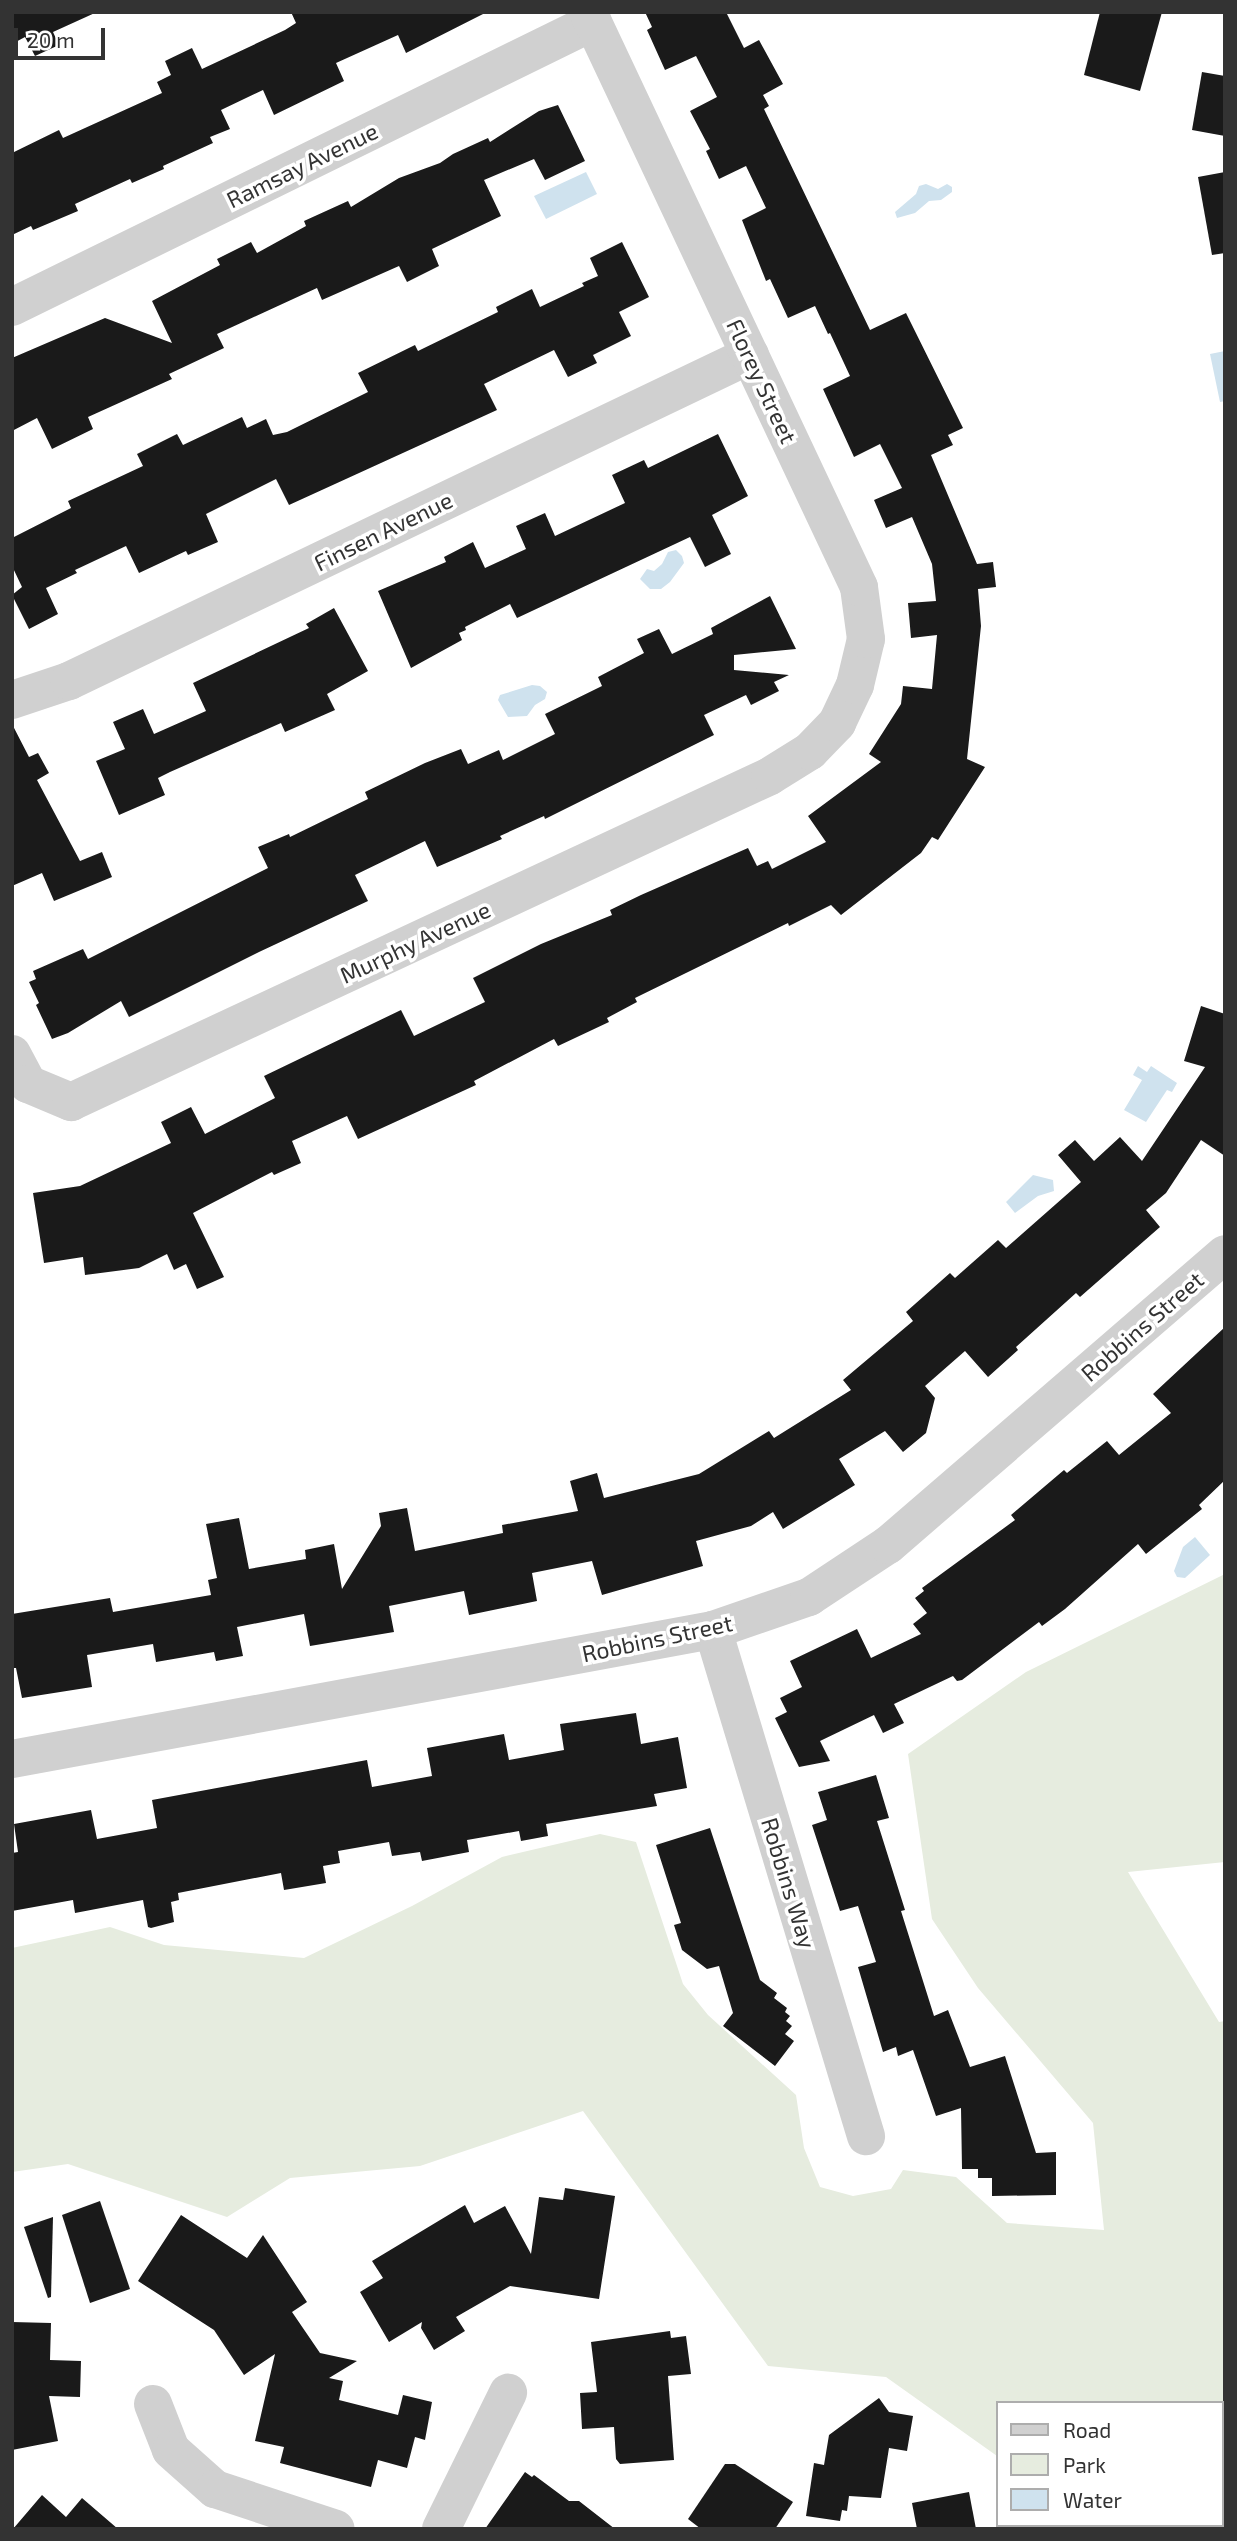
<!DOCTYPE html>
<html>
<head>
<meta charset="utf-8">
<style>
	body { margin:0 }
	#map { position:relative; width:1237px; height:2541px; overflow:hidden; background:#fff; font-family:"Exo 2",sans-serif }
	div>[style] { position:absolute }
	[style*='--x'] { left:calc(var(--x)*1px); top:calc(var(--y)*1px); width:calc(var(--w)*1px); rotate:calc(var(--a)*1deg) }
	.green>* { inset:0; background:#e6ecdf }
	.water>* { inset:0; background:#cfe2ee }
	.building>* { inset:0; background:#1a1a1a }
	.minor>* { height:38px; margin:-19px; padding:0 19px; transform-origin:19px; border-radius:19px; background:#d0d0d0 }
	span { translate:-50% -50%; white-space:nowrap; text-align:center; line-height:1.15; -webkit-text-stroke:7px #fff; paint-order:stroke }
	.street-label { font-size:23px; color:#333 }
	.frame { position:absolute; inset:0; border:14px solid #333; pointer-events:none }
	.legend { position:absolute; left:996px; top:2401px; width:228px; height:126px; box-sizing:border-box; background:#fff; border:2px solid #adadad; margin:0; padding:9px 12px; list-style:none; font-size:21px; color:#333 }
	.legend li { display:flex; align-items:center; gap:14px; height:35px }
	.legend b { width:35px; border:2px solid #adadad }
	.scale { position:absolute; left:14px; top:28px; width:91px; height:32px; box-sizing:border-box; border:4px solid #333; border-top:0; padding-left:9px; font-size:21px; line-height:24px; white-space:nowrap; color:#333; -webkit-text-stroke:5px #fff; paint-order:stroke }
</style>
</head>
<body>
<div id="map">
	<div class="green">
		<i style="clip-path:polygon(1225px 1574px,1225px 1862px,1128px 1872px,1219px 2022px,1225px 2021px,1225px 2452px,1221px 2454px,1221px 2403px,997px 2403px,997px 2456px,886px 2377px,768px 2366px,583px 2111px,420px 2166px,290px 2178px,227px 2217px,68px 2164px,12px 2172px,12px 1948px,110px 1927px,164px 1945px,304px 1958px,412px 1906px,502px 1857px,600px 1834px,636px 1842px,683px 1984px,708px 2015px,796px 2095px,804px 2148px,820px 2187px,853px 2196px,891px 2189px,903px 2170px,956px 2177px,1007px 2223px,1104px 2230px,1093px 2123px,978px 1988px,932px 1919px,908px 1754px,1026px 1672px)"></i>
	</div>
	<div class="water">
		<i style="clip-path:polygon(586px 172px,597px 194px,546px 219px,534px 196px)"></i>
		<i style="clip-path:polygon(926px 184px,938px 189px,947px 184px,952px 187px,952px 192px,941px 200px,929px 201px,915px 213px,897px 218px,895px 212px,916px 194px,919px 186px)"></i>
		<i style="clip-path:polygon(1225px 351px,1225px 401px,1220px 402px,1210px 354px)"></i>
		<i style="clip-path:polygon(676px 550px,682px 556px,684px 563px,670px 582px,661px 589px,650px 589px,640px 579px,647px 569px,654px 571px,662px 564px,668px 552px)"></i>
		<i style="clip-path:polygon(532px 685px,540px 686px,547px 692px,545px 699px,535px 705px,527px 716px,508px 717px,498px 700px,500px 695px)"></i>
		<i style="clip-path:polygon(1138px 1066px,1147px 1072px,1151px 1066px,1177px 1083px,1172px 1092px,1167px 1090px,1146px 1122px,1124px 1110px,1142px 1080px,1133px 1075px)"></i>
		<i style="clip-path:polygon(1033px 1175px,1053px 1180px,1054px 1191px,1038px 1196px,1015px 1213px,1006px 1202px)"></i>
		<i style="clip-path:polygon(1195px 1537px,1210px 1555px,1185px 1578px,1177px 1577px,1174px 1571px,1183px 1547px)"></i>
	</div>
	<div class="building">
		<i style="clip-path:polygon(12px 12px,97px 12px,53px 32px,59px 45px,35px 56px,25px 37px,12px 44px)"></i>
		<i style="clip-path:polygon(291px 12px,487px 12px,406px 53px,398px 35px,336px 63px,344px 81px,274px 115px,263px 90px,221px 110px,230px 129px,210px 137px,213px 143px,163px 166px,164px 169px,132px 183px,130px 179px,75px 204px,78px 211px,33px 230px,31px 226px,12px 235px,12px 153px,59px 130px,63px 138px,162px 93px,157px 82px,171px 75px,165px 61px,192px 48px,202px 69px,285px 30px,296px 23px)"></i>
		<i style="clip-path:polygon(645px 12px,726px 12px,744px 48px,759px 40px,783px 84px,763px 95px,769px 106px,764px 109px,870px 330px,906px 313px,963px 428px,948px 435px,953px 445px,931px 455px,977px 564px,993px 562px,996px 587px,978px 589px,981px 626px,967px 759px,985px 767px,938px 840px,932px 837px,921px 853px,841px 915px,831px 905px,789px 926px,788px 923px,635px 998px,637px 1002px,607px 1018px,609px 1022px,558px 1046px,554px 1039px,474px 1081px,476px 1085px,358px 1139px,347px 1116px,292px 1141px,301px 1163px,274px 1175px,272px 1172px,193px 1213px,224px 1277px,197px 1289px,186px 1264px,174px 1270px,167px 1254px,139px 1268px,85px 1275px,83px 1257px,44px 1263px,33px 1193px,80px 1186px,171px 1143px,161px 1122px,191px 1107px,205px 1134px,275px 1098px,264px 1076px,401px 1010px,414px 1036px,485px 1002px,473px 978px,541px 944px,612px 915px,610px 910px,641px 895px,748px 848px,757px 866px,768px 861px,772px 869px,826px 842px,808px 816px,881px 762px,869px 754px,901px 704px,903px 686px,932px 689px,937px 635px,911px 638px,908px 603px,936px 601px,932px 564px,912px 517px,886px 528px,874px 500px,902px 488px,880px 444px,854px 457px,823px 389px,850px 376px,830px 333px,828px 334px,815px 306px,788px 318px,770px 279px,766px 281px,742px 220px,766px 208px,746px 166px,719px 179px,706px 151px,710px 149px,690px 111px,717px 97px,696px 56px,665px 70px,647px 30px,652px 27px)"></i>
		<i style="clip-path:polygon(1100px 12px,1162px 12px,1140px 91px,1084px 75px)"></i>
		<i style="clip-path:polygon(1202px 72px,1225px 76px,1225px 136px,1192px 130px)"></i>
		<i style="clip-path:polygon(558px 105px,585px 161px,545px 180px,534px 159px,484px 180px,501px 216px,432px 249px,439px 266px,407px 282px,399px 266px,322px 300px,317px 288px,217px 334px,224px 348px,169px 374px,172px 379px,88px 417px,93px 429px,52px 449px,37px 418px,12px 431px,12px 358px,105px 318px,172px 343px,152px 301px,220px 265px,217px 259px,251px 242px,257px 253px,306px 226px,304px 221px,348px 201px,351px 207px,399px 178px,440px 163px,453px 154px,488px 138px,490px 142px,539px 111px)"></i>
		<i style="clip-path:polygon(1225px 172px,1225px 253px,1212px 255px,1198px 177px)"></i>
		<i style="clip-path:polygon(622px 242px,649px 297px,619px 312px,631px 336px,593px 355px,597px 363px,568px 377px,554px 350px,484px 384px,497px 410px,289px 505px,276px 479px,206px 514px,218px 542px,188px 555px,186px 551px,139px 573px,126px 546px,75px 570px,77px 573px,46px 588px,58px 614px,29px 629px,12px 595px,22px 587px,12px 566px,12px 538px,71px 508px,68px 501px,143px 466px,137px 454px,177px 434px,183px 445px,242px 417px,247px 428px,266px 419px,273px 435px,287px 432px,368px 392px,358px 373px,415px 345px,418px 351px,498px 312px,496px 307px,532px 289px,540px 307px,584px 286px,582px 283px,598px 276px,590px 258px)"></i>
		<i style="clip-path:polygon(718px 434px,748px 496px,712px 515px,731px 554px,705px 567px,690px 537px,517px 618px,510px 604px,465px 627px,466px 630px,459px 633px,462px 640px,411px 668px,378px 591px,446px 562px,444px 557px,473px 542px,485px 568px,526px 549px,516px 526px,545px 513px,555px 536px,625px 503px,612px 475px,644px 460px,648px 468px)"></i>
		<i style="clip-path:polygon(770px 596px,796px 649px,734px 655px,734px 670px,789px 675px,774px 682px,779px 691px,751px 705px,746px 695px,704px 715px,714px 735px,545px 819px,544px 816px,500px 836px,502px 839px,437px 867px,425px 841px,355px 875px,368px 901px,259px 952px,129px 1017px,121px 1001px,68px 1033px,52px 1039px,36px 1005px,39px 1003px,29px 982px,36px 979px,33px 971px,83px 949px,88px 959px,268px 868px,258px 847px,289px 834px,290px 837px,368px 799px,365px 792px,425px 763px,461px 749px,468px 764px,499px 750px,503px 760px,555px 734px,545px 714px,602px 686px,598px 677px,644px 653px,637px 639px,659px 629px,672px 654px,713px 634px,711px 628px)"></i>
		<i style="clip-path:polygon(334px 608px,368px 671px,327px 694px,335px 710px,285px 732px,281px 723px,170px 772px,158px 778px,165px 795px,119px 815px,96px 761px,125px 749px,113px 722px,143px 709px,154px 734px,206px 711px,193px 683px,309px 628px,306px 624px)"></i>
		<i style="clip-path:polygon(12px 724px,29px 757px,38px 753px,49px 773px,37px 780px,80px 861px,102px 852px,112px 877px,54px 901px,42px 873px,12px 886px)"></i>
		<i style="clip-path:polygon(1201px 1006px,1225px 1014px,1225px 1156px,1201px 1140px,1166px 1193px,1146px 1210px,1160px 1227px,1080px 1297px,1076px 1293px,1016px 1347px,1018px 1350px,988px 1377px,965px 1351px,925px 1386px,935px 1398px,926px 1433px,903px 1452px,885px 1431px,839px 1459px,855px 1485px,783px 1529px,773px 1512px,751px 1526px,696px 1541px,703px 1566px,602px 1595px,592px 1561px,532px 1573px,537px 1601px,469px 1615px,464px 1591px,389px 1606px,394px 1632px,310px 1646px,304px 1614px,237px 1627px,243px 1656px,216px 1661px,214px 1652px,156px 1662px,153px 1644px,87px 1655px,92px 1687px,22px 1698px,16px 1668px,12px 1668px,12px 1614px,110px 1598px,113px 1612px,211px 1595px,208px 1580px,217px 1578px,206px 1524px,239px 1518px,249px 1569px,306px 1559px,305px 1550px,334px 1544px,342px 1589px,381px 1526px,379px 1513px,407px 1508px,415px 1551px,503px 1533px,502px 1525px,578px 1511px,570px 1481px,597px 1473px,604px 1498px,699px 1474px,769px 1431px,774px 1438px,851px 1390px,843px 1380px,913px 1321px,906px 1312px,950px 1273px,955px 1278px,998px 1240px,1006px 1248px,1081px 1182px,1058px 1155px,1075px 1140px,1094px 1161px,1120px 1137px,1142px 1161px,1205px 1067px,1184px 1061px)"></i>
		<i style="clip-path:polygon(1225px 1327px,1225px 1480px,1199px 1505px,1202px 1509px,1146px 1554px,1138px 1544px,1065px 1609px,1042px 1626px,1039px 1622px,962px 1680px,957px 1681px,953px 1676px,894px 1704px,904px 1723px,883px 1733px,874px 1715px,820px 1741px,830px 1761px,799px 1767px,775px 1718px,787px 1712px,780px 1698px,802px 1687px,790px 1661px,857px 1629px,871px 1658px,921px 1634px,913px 1624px,927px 1613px,915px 1598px,924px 1591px,922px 1588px,1015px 1520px,1011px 1515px,1064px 1470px,1067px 1473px,1107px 1441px,1119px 1455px,1171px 1413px,1153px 1394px)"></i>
		<i style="clip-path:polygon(636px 1713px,641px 1744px,678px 1737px,687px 1788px,654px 1794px,657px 1806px,546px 1824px,548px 1836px,521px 1841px,519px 1831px,467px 1840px,469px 1852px,422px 1861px,420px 1852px,392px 1856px,389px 1842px,338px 1851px,340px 1863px,323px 1866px,326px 1883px,284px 1890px,281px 1873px,178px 1893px,179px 1900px,171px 1902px,174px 1922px,151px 1928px,148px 1927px,143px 1900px,75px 1913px,73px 1900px,12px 1911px,12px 1853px,18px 1852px,14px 1824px,91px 1810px,97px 1839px,157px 1828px,152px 1800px,367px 1760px,372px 1787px,432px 1776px,427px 1748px,504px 1734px,509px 1760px,564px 1750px,560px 1724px)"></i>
		<i style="clip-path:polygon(876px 1775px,889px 1818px,877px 1821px,905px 1910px,901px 1911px,934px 2016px,948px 2010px,970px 2067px,1005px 2056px,1036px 2153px,1056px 2152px,1056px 2195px,992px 2196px,992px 2178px,978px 2178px,978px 2169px,962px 2169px,961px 2108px,936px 2116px,913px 2050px,898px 2056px,896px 2047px,883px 2052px,858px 1967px,876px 1962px,858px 1906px,840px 1911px,812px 1825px,827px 1820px,818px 1792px)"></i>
		<i style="clip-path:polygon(710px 1828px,760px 1980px,777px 1993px,774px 1998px,787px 2008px,785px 2012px,790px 2016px,786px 2021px,792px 2026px,785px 2034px,794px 2041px,775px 2066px,723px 2026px,733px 2013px,719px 1966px,707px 1969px,682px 1950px,674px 1925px,681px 1923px,656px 1845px)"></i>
		<i style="clip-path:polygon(565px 2188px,615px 2196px,599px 2299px,510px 2286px,456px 2317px,465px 2331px,434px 2350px,421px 2328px,422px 2322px,389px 2342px,360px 2292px,383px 2278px,372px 2261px,465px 2205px,474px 2223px,505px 2206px,531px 2254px,539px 2197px,563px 2200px)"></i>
		<i style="clip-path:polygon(100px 2201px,130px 2289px,90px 2303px,62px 2215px)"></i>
		<i style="clip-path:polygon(181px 2215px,247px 2258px,263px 2235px,307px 2302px,292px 2312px,320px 2353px,357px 2361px,329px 2378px,343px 2381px,339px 2400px,398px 2415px,403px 2395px,432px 2402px,425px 2440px,415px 2437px,407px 2468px,378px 2460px,371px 2487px,280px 2463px,284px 2447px,255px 2441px,275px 2354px,244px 2375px,214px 2330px,138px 2281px)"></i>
		<i style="clip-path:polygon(53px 2217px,51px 2297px,48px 2298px,24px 2227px)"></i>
		<i style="clip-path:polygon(12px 2322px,51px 2323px,50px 2360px,81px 2361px,80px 2397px,49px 2396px,58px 2441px,12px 2450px)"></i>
		<i style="clip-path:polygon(670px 2331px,671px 2338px,686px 2336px,691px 2374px,668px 2376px,674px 2460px,620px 2464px,616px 2459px,614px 2427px,582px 2429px,580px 2393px,597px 2392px,591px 2342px)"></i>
		<i style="clip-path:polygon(879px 2398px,889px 2412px,913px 2416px,907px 2451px,889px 2448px,881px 2498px,849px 2496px,847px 2511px,842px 2510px,840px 2521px,806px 2516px,814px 2463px,824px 2465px,829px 2435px)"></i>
		<i style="clip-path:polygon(725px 2464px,735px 2464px,793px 2502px,775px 2529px,701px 2529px,688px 2519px)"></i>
		<i style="clip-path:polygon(525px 2472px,532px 2477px,534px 2475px,569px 2501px,579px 2501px,615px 2529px,485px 2529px)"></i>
		<i style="clip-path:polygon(969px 2492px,976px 2529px,917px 2529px,912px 2503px)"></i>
		<i style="clip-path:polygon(42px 2495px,66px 2517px,82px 2498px,118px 2529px,13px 2529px)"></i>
	</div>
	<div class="minor">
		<i style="--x:12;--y:307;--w:647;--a:-26.13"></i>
		<i style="--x:12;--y:700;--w:60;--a:-18.4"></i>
		<i style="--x:69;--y:681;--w:755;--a:-25.58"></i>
		<i style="--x:12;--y:1054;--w:34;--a:62"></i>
		<i style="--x:28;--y:1084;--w:47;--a:22.7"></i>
		<i style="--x:71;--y:1102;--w:771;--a:-25"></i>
		<i style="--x:770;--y:776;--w:47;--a:-32"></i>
		<i style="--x:810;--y:751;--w:39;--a:-46"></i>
		<i style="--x:837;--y:723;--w:42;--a:-64.7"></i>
		<i style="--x:855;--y:685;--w:47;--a:-76.6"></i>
		<i style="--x:866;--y:639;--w:52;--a:-97.7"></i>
		<i style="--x:859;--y:587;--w:636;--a:-115.23"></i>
		<i style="--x:713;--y:1630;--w:529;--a:73.18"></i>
		<i style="--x:12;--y:1759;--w:713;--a:-10.43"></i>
		<i style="--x:713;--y:1630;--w:102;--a:-19"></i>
		<i style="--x:809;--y:1597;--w:95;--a:-33.4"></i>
		<i style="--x:888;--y:1545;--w:445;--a:-40.8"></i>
		<i style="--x:153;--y:2404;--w:49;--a:68.6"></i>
		<i style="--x:171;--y:2450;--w:59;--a:41.6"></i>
		<i style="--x:215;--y:2489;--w:127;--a:18.3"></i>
		<i style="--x:441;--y:2529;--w:152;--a:-63.8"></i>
	</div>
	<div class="street-label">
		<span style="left:302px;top:165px;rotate:-26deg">Ramsay Avenue</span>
		<span style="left:762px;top:381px;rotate:65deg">Florey Street</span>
		<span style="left:383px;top:531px;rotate:-26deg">Finsen Avenue</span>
		<span style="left:415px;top:942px;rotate:-25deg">Murphy Avenue</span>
		<span style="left:1142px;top:1326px;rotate:-41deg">Robbins Street</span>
		<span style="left:657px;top:1638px;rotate:-12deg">Robbins Street</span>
		<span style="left:789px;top:1883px;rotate:73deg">Robbins Way</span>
	</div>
	<div class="frame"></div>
	<ul class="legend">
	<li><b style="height:9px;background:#d0d0d0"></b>Road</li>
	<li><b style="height:19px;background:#e6ecdf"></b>Park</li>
	<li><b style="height:19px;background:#cfe2ee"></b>Water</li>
	</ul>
	<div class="scale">20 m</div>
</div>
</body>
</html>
